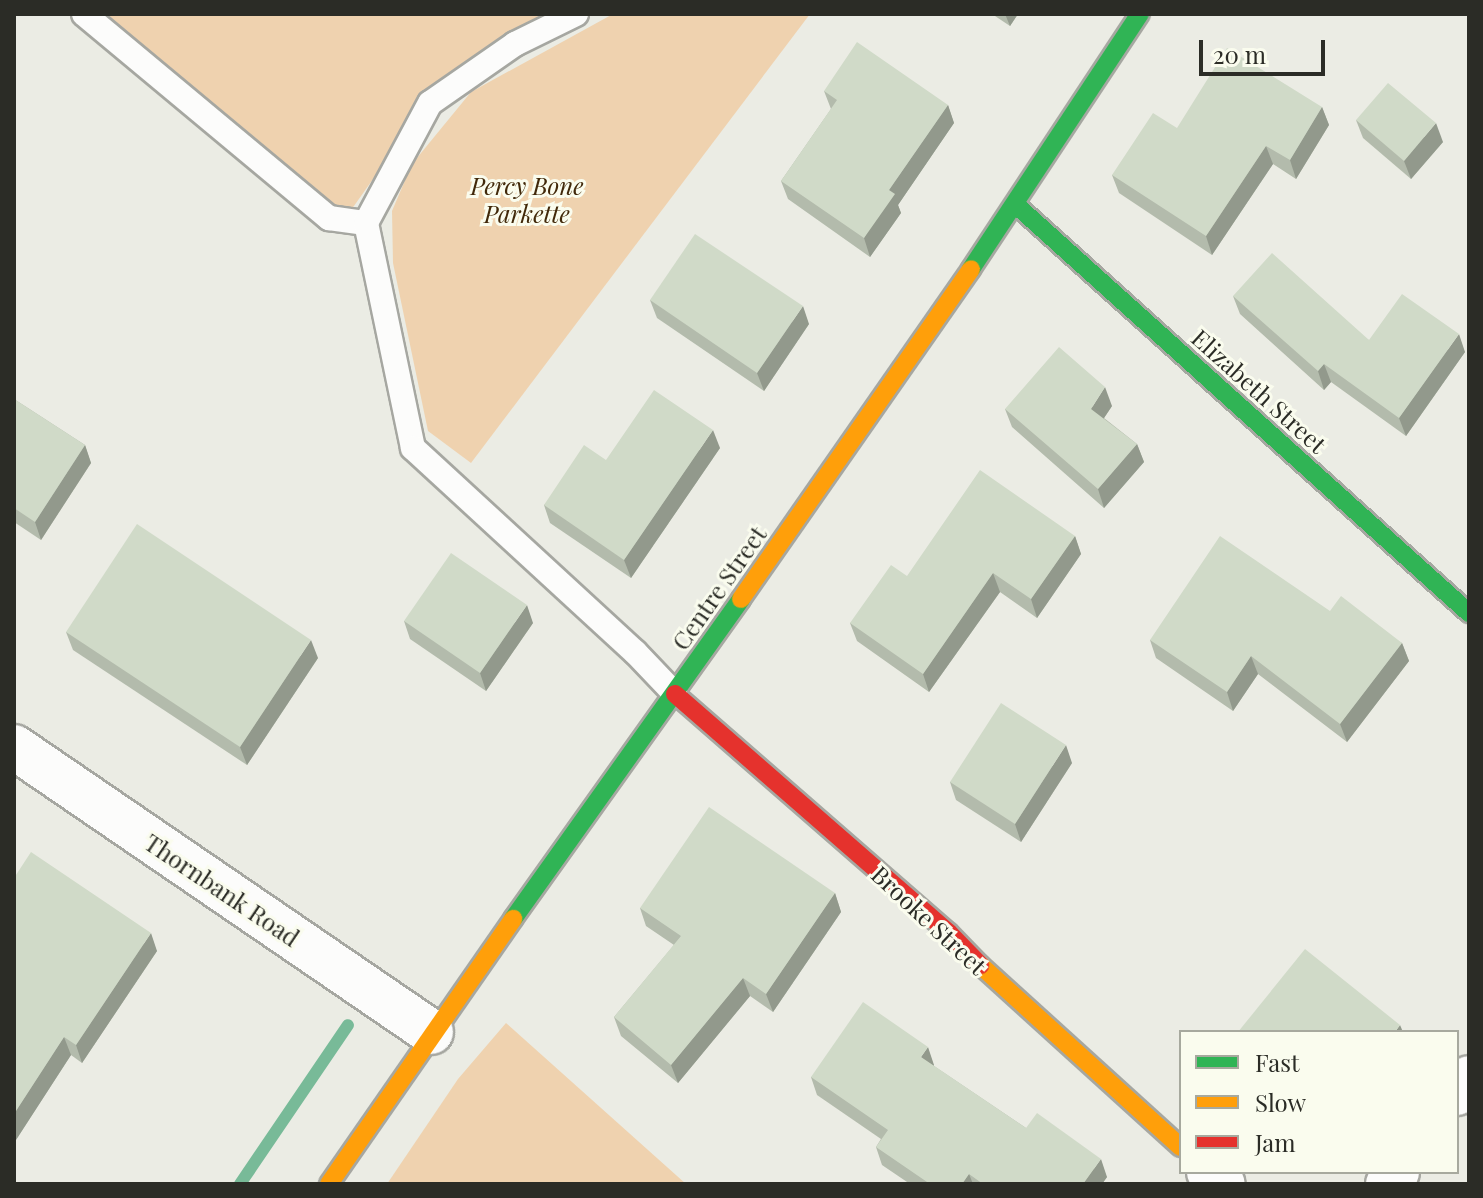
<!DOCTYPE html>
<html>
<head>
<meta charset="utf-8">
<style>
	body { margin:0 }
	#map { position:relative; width:1483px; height:1198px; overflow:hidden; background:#ebece4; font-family:"Playfair Display",serif }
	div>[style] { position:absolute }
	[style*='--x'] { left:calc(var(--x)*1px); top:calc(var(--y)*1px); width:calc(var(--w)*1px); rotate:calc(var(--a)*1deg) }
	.green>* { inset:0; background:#efd2af }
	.stream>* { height:12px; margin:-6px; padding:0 6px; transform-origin:6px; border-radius:6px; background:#78ba98 }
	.roads { filter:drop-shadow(2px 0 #a6a7a1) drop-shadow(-2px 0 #a6a7a1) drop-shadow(0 2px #a6a7a1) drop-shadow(0 -2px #a6a7a1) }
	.lane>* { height:24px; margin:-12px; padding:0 12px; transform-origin:12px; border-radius:12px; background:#fcfcfb }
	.street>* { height:44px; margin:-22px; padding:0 22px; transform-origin:22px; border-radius:22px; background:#fcfcfb }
	.fast>* { height:18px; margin:-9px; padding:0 9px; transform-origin:9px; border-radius:9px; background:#30b455 }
	.slow>* { height:18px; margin:-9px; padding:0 9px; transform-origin:9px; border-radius:9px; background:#ff9f0a }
	.jam>* { height:18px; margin:-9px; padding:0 9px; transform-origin:9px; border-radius:9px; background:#e5322d }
	.wall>* { inset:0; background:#b3bbac }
	.shaded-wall>* { inset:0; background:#92998c }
	.building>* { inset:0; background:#d0dac8 }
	span { translate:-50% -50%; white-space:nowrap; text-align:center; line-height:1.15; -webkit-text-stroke:6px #fafcee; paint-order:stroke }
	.park-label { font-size:24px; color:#412809; font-style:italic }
	.street-label { font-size:24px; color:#2b2c26 }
	.frame { position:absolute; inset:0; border:16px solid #2b2c26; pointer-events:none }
	.legend { position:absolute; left:1179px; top:1030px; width:280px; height:144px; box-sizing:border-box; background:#fafcee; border:2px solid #a7a99e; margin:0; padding:10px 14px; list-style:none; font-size:24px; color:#2b2c26 }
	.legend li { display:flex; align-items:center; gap:16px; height:40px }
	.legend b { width:40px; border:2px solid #a7a99e }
	.scale { position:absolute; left:1199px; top:40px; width:126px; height:36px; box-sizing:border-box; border:4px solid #2b2c26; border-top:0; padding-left:10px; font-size:24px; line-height:28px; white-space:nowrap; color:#2b2c26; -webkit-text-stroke:6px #fafcee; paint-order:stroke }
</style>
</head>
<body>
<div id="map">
	<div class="green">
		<i style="clip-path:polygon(89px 14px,545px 14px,443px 80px,337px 230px)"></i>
		<i style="clip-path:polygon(613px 14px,810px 14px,471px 463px,428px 431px,393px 263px,392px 211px,412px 164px,471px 92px)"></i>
		<i style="clip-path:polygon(506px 1023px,686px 1184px,387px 1184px,458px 1079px)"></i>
	</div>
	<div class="stream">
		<i style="--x:240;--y:1184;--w:192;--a:-55.8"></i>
	</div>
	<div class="roads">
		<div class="lane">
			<i style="--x:84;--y:14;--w:319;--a:39.8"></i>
			<i style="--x:329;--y:218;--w:37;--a:8"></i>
			<i style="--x:576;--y:14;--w:68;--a:153.8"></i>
			<i style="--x:515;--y:44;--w:103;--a:145.2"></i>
			<i style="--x:430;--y:103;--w:136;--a:118.1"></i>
			<i style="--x:366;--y:223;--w:230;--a:78.2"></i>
			<i style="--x:413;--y:448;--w:301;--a:42.6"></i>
			<i style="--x:635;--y:652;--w:58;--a:46.4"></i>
		</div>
		<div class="street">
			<i style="--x:14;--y:747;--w:505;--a:34.35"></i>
			<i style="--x:1457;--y:1093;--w:19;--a:-51"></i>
			<i style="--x:1209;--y:1172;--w:18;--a:41"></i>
			<i style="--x:1388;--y:1184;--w:15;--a:-53"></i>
		</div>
		<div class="fast">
			<i style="--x:1016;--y:205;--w:610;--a:42.01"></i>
			<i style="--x:971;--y:269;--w:306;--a:-56.5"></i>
			<i style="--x:513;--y:919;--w:393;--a:-54.5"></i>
		</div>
		<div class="slow">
			<i style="--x:741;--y:599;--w:402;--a:-55.1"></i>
			<i style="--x:980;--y:965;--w:271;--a:42.2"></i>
			<i style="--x:329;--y:1184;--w:323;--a:-55.2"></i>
		</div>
		<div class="jam">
			<i style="--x:675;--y:694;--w:364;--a:41.1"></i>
			<i style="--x:949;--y:933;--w:45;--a:45.9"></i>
		</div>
	</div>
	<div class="wall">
		<i style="clip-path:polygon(992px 14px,1018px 14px,1010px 26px)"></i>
		<i style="clip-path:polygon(824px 91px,948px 105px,954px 123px,898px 205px,901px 213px,870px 257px,788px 199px,781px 181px,831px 109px)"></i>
		<i style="clip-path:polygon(1322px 107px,1329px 125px,1296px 179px,1273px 164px,1212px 255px,1119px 193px,1112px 175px)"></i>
		<i style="clip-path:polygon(1356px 120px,1443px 142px,1411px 179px,1363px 138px)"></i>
		<i style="clip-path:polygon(1233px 296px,1369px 340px,1465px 352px,1406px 436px,1331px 382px,1324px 390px,1240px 314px)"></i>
		<i style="clip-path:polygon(650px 300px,809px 324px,764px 391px,657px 318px)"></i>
		<i style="clip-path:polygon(14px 399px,85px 445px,91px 463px,41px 540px,14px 522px)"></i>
		<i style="clip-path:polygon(1112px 406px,1104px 418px,1137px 444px,1144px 462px,1104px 508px,1012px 427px,1005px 409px)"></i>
		<i style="clip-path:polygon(720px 448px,631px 578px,550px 523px,544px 505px,606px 460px)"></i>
		<i style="clip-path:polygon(1075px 536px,1081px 554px,1037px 618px,1000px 592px,929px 692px,857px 641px,850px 623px)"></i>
		<i style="clip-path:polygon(1330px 611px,1402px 643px,1409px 661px,1347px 742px,1258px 674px,1233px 711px,1156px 658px,1150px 640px)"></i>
		<i style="clip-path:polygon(404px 621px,533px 623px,486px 691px,410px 639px)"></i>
		<i style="clip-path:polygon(66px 632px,318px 658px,247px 765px,73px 650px)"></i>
		<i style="clip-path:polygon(1072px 763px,1021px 842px,956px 800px,950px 782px)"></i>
		<i style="clip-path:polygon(14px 878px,157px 951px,82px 1063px,71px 1055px,14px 1143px)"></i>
		<i style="clip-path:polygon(835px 893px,841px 912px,773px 1012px,750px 996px,678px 1083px,621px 1036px,614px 1017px,674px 945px,646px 926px,640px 908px)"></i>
		<i style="clip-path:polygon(934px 1065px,934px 1066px,1026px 1128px,1107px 1177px,1102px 1184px,910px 1184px,882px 1165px,876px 1147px,881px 1139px,817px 1095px,811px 1077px)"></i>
	</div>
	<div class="shaded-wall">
		<i style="clip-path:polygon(1005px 14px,1018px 14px,1010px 26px)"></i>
		<i style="clip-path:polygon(948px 105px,954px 123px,898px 205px,901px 213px,870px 257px,864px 238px,889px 190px)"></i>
		<i style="clip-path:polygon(1322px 107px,1329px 125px,1296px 179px,1290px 160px)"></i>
		<i style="clip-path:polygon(1436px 123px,1443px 142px,1411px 179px,1404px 161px)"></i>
		<i style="clip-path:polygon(1266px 146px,1273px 164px,1212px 255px,1206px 236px)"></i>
		<i style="clip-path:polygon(803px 306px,809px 324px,764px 391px,757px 373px)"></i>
		<i style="clip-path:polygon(1459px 334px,1465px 352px,1406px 436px,1399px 418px)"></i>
		<i style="clip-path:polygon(1324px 364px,1331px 382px,1324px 390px,1318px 371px)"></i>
		<i style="clip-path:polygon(1105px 387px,1112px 406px,1098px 427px,1091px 409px)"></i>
		<i style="clip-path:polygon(713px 430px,720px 448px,631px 578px,624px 560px)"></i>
		<i style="clip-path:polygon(1137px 444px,1144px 462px,1104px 508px,1098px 489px)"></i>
		<i style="clip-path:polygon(85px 445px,91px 463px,41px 540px,35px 522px)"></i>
		<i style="clip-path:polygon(1075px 536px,1081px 554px,1037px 618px,1031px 599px)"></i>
		<i style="clip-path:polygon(993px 573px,1000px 592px,929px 692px,923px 674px)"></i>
		<i style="clip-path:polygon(527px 605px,533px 623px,486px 691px,480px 673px)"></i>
		<i style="clip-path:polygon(311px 640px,318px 658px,247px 765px,240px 747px)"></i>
		<i style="clip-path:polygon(1402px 643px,1409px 661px,1347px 742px,1340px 724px)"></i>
		<i style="clip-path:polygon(1251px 656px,1258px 674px,1233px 711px,1227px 692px)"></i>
		<i style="clip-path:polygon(1066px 745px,1072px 763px,1021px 842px,1015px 824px)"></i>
		<i style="clip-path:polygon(835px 893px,841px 912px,773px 1012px,766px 994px)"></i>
		<i style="clip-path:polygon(151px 933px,157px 951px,82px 1063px,76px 1045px)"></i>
		<i style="clip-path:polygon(743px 978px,750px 996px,678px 1083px,671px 1065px)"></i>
		<i style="clip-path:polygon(1400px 1025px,1403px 1032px,1395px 1032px)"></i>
		<i style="clip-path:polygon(64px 1037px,71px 1055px,14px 1143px,14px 1114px)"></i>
		<i style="clip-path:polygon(928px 1047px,934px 1065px,927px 1075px,921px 1057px)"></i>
		<i style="clip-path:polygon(1101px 1159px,1107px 1177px,1102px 1184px,1083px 1184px)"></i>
		<i style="clip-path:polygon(969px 1174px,973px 1184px,962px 1184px)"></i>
	</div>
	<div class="building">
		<i style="clip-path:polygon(857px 42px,948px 105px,889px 190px,895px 194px,864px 238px,781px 181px,837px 100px,824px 91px)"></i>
		<i style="clip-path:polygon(1227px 48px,1322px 107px,1290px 160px,1266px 146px,1206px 236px,1112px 175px,1153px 113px,1177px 128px)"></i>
		<i style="clip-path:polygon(1388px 83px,1436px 123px,1404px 161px,1356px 120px)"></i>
		<i style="clip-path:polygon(695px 234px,803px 306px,757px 373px,650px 300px)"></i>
		<i style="clip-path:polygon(1272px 253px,1369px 340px,1402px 294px,1459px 334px,1399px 418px,1324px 364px,1318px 371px,1233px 296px)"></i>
		<i style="clip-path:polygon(1059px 347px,1105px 387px,1091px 409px,1137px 444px,1098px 489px,1005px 409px)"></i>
		<i style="clip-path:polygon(654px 390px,713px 430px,624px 560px,544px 505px,584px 445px,606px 460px)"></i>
		<i style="clip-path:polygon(14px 399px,85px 445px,35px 522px,14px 508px)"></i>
		<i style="clip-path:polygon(980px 470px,1075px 536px,1031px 599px,993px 573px,923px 674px,850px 623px,891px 565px,907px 576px)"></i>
		<i style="clip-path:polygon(137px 524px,311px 640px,240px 747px,66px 632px)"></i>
		<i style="clip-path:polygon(1220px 536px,1330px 611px,1341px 596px,1402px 643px,1340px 724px,1251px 656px,1227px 692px,1150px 640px)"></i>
		<i style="clip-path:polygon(451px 553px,527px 605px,480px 673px,404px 621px)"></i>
		<i style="clip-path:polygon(1001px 703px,1066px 745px,1015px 824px,950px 782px)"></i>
		<i style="clip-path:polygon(709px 807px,835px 893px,766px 994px,743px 978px,671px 1065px,614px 1017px,681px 936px,640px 908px)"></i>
		<i style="clip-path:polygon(31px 852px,151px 933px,76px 1045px,64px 1037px,14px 1114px,14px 878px)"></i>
		<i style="clip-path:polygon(1305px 949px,1400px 1025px,1395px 1032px,1238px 1032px)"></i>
		<i style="clip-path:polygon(863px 1002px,928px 1047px,921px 1057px,1026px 1128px,1037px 1113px,1101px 1159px,1083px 1184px,983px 1184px,969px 1174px,962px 1184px,930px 1184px,876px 1147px,888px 1130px,811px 1077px)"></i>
	</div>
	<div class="park-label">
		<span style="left:527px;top:200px">Percy Bone<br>Parkette</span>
	</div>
	<div class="street-label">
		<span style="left:1259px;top:391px;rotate:42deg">Elizabeth Street</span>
		<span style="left:719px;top:588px;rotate:-55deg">Centre Street</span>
		<span style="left:222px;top:890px;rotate:34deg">Thornbank Road</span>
		<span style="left:929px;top:920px;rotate:43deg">Brooke Street</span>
	</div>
	<div class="frame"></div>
	<ul class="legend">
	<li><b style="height:10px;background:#30b455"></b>Fast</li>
	<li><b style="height:10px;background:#ff9f0a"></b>Slow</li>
	<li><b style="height:10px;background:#e5322d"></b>Jam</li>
	</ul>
	<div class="scale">20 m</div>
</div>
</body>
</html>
